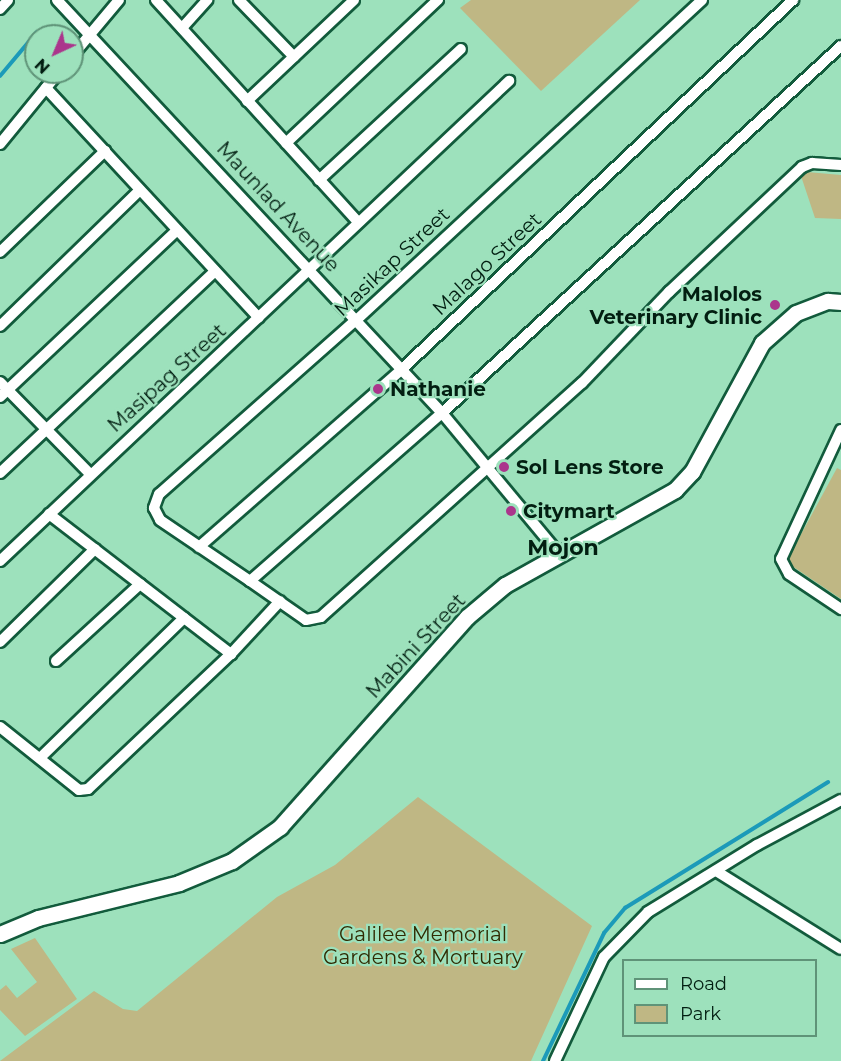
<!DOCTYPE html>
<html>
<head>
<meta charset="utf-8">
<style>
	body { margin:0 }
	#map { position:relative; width:841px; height:1061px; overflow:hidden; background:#9de1bc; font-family:Montserrat,sans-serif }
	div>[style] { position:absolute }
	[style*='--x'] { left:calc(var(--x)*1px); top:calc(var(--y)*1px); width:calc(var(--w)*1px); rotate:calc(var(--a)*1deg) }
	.green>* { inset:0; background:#bfb784 }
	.stream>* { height:4px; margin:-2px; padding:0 2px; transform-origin:2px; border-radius:2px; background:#1c9ab9 }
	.roads { filter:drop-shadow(2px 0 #125b3c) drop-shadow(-2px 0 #125b3c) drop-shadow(0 2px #125b3c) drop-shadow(0 -2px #125b3c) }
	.street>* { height:10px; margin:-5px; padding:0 5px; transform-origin:5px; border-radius:5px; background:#fff }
	.secondary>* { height:15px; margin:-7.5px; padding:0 7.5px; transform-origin:7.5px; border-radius:7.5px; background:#fff }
	.dots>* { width:16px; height:16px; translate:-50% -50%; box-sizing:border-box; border:3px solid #9de1bc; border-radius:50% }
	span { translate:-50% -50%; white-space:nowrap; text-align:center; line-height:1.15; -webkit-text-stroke:4.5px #9de1bc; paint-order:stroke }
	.street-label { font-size:20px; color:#021e11 }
	.poi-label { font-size:20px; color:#021e11; font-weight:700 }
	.right { translate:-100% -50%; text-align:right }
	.left { translate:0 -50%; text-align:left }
	.park-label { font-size:20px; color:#312b03 }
	.quarter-label { font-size:22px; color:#021e11; font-weight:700 }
	.legend { position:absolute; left:622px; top:959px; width:195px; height:78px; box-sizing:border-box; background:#9de1bc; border:2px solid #5f9378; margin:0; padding:8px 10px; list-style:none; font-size:18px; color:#021e11 }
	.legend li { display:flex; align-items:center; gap:12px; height:30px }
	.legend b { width:30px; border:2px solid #5f9378 }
	.north { position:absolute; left:24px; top:24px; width:60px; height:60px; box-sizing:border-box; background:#9de1bc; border:2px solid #5f9378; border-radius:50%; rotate:224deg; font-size:16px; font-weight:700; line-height:24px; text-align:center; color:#021e11 }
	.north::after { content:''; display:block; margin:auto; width:21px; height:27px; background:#ab358c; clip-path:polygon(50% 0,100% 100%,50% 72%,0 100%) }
</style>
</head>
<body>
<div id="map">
	<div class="green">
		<i style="clip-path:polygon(471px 0,640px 0,541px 91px,460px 8px)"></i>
		<i style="clip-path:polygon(807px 172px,841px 175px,841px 219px,815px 218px,801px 176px)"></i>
		<i style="clip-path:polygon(837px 468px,841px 470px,841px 599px,786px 562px)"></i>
		<i style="clip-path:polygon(418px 797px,592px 926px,531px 1061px,0 1061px,94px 991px,123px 1009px,137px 1011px,277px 897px,335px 865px)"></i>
		<i style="clip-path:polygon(35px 938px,77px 999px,25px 1036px,0 1010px,0 990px,6px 985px,17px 998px,37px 982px,11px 949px)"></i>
	</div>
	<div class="stream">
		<i style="--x:0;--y:76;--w:57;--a:-49.9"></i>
		<i style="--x:543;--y:1061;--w:142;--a:-64.5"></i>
		<i style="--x:604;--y:933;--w:33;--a:-50"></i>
		<i style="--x:625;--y:908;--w:239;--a:-31.8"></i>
	</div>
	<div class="roads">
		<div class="street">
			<i style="--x:57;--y:0;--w:565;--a:47.01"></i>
			<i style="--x:442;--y:413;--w:183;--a:50.3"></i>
			<i style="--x:156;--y:0;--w:300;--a:47.7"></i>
			<i style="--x:239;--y:0;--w:79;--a:46"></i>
			<i style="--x:702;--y:0;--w:470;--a:137.2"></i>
			<i style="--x:357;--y:319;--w:264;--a:138.5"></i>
			<i style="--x:159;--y:494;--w:15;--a:110"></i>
			<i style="--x:154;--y:508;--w:13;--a:63"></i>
			<i style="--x:160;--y:520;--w:109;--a:34.1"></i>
			<i style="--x:250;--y:581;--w:255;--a:-41.2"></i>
			<i style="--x:442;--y:413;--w:542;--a:-42.61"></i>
			<i style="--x:0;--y:9;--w:12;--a:-48"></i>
			<i style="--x:182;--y:28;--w:38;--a:-48"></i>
			<i style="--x:72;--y:56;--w:73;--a:-50"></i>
			<i style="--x:46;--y:88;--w:313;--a:47.2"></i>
			<i style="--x:247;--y:101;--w:147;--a:-43.3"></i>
			<i style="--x:286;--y:143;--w:209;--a:-43.3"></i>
			<i style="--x:0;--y:144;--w:93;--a:-50.7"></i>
			<i style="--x:319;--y:180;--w:193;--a:-42.7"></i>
			<i style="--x:0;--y:252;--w:146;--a:-43.9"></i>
			<i style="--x:0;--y:326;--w:195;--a:-44.2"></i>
			<i style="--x:0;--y:382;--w:127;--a:45.6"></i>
			<i style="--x:0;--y:397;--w:243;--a:-43.3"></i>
			<i style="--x:841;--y:430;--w:142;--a:114.9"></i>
			<i style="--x:781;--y:559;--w:17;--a:62"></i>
			<i style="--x:789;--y:574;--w:63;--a:33.9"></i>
			<i style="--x:0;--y:473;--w:295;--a:-43.2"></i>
			<i style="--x:49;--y:514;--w:230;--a:37.6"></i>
			<i style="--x:199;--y:547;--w:270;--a:-41.2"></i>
			<i style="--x:402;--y:369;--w:538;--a:-43.34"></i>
			<i style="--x:0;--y:561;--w:700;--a:-43.32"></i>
			<i style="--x:250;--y:581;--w:68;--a:34.9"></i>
			<i style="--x:306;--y:620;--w:15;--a:-11"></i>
			<i style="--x:321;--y:617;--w:351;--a:-41.9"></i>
			<i style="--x:582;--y:383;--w:126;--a:-46.3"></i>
			<i style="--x:669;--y:292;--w:183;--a:-43.2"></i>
			<i style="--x:802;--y:167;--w:11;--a:-22"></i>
			<i style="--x:812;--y:163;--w:29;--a:4"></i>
			<i style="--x:0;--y:642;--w:133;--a:-44.4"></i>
			<i style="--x:56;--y:661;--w:114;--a:-42.5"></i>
			<i style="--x:0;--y:727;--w:101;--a:38.6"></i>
			<i style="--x:79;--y:790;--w:9;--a:-6"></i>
			<i style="--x:88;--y:789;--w:197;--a:-43.4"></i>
			<i style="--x:231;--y:654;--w:72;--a:-47.2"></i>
			<i style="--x:40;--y:758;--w:201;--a:-44.2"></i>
			<i style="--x:716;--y:871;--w:147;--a:32"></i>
			<i style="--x:555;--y:1061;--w:115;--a:-64.8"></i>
			<i style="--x:604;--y:957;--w:63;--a:-45.6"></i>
			<i style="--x:648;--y:912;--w:128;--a:-31.6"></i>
			<i style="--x:757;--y:845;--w:95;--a:-28.2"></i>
		</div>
		<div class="secondary">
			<i style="--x:0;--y:934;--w:41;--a:-22.8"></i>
			<i style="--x:38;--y:918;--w:145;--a:-13.9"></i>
			<i style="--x:179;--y:883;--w:57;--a:-22.5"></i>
			<i style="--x:232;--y:861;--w:59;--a:-35.3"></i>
			<i style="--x:280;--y:827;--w:281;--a:-48.3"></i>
			<i style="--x:467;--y:617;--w:50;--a:-40.1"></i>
			<i style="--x:505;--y:585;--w:195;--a:-29.2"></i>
			<i style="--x:675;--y:490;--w:25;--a:-47"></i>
			<i style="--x:692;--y:472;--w:147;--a:-61.5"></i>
			<i style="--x:762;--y:343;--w:45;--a:-41.4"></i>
			<i style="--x:796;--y:313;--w:34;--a:-21"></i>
			<i style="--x:828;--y:301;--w:13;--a:4"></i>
		</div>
	</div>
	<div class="dots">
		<i style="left:775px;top:305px;background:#ab358c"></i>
		<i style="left:378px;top:389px;background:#ab358c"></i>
		<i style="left:504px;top:467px;background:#ab358c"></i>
		<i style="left:511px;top:511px;background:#ab358c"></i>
	</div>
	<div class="street-label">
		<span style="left:278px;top:207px;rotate:47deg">Maunlad Avenue</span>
		<span style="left:392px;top:262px;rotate:-43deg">Masikap Street</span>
		<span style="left:487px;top:264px;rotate:-43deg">Malago Street</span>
		<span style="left:167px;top:378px;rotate:-42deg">Masipag Street</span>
		<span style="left:416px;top:646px;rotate:-47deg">Mabini Street</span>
	</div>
	<div class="poi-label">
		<span class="right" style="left:762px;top:306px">Malolos<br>Veterinary Clinic</span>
		<span class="left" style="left:390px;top:389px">Nathanie</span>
		<span class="left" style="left:516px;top:467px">Sol Lens Store</span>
		<span class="left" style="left:523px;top:511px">Citymart</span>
	</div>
	<div class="park-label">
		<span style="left:423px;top:946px">Galilee Memorial<br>Gardens &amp; Mortuary</span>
	</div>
	<div class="quarter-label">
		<span style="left:563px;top:548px">Mojon</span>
	</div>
	<ul class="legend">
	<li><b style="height:8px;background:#fff"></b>Road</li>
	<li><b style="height:16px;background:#bfb784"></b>Park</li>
	</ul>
	<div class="north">N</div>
</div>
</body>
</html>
